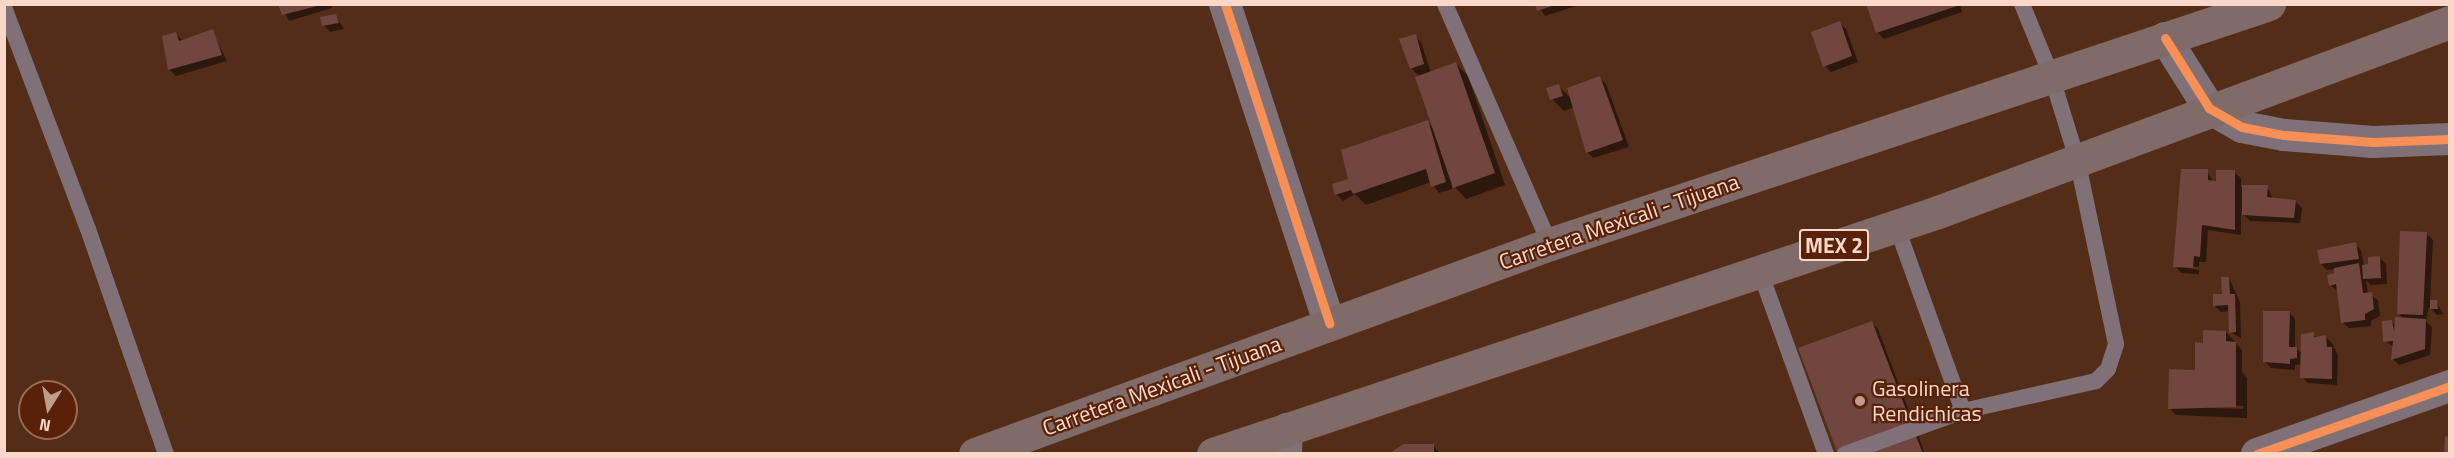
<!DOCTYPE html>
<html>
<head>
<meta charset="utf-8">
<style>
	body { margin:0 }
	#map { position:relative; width:2454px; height:458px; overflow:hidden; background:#542d18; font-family:"Titillium Web",sans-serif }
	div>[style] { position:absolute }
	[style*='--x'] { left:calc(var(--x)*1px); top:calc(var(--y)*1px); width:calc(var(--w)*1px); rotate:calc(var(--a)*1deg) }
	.shadow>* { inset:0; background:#0007 }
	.building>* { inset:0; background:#70463e }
	.lane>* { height:16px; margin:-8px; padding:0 8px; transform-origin:8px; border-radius:8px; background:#807178 }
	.street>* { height:32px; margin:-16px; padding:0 16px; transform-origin:16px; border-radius:16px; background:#807178 }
	.primary>* { height:33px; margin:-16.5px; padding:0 16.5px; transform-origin:16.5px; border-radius:16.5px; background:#806b68 }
	.cycleway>* { height:9px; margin:-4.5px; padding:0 4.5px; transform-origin:4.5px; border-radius:4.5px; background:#f78f57 }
	.dots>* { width:16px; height:16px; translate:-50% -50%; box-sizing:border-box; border:3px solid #592208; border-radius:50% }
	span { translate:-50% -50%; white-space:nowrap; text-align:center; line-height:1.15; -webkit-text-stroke:4.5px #592208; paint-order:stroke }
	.shield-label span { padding:2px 4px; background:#592208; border:2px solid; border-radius:4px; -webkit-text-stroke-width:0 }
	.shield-label { font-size:21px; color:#fad7c9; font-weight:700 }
	.street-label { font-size:22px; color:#fad7c9 }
	.poi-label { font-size:22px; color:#fad7c9 }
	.left { translate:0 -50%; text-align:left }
	.frame { position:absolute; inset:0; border:6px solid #fad7c9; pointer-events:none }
	.north { position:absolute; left:18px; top:380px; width:60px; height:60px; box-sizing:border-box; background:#592208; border:2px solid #996a55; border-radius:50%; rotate:191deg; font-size:16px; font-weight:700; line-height:24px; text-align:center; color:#fad7c9 }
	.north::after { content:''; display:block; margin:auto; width:21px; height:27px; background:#c09c8b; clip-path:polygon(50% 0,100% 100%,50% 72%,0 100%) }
</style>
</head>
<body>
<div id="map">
	<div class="shadow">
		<i style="clip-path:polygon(280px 4px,331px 4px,332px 8px,289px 21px)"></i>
		<i style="clip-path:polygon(1537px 4px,1578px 4px,1579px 5px,1545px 16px)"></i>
		<i style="clip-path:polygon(1960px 4px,1962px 12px,1884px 39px,1877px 32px)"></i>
		<i style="clip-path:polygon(336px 16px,344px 29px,330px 32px,324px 25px)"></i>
		<i style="clip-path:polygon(1839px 23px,1846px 29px,1858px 62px,1831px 72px,1825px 66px)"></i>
		<i style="clip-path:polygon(212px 31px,227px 61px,176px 76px,170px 70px,164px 37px,176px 34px,182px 40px)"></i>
		<i style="clip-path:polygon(1415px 36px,1421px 42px,1431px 73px,1456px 64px,1468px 76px,1505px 185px,1466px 199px,1455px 187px,1451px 176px,1452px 189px,1439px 193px,1431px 182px,1366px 205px,1355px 194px,1343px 201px,1336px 194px,1351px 185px,1343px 151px,1427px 122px,1435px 130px,1420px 77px,1411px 68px)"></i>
		<i style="clip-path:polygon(1600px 78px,1606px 84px,1629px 147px,1593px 158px,1587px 152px,1575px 107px,1564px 111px,1552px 99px,1558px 86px,1573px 100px)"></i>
		<i style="clip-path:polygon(2207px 171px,2213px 182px,2234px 172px,2241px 178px,2241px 187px,2267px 187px,2273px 199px,2296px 202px,2302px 208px,2300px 223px,2250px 221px,2241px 212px,2241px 235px,2208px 230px,2206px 262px,2199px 262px,2199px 267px,2179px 266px,2199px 270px,2199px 274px,2181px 273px,2175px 266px)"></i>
		<i style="clip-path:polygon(2426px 233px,2433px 240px,2430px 302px,2436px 301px,2443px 314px,2437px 315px,2429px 307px,2426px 321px,2432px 327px,2430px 355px,2399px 365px,2393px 359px,2394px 347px,2385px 341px,2392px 322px,2396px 326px,2404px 319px,2399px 314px)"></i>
		<i style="clip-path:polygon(2355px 244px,2361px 250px,2364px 266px,2380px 258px,2386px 264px,2387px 284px,2371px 285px,2366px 280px,2368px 294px,2378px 300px,2380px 316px,2371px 321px,2371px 326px,2349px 328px,2342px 322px,2338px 291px,2330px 285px,2335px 269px,2327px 270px,2321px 264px)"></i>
		<i style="clip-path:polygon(2229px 278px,2240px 302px,2241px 338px,2230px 332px,2230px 311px,2221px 312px,2214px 305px,2223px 295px)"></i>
		<i style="clip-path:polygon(2289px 312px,2295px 319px,2295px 348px,2302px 353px,2302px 336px,2325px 336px,2332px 343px,2338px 355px,2337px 385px,2308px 383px,2302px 377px,2302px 364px,2295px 365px,2295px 370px,2271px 368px,2264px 361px)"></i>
		<i style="clip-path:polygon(1871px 322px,1878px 329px,1925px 454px,1840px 454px)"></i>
		<i style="clip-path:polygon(evenodd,2226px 332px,2242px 350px,2242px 372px,2247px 378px,2247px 418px,2176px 415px,2170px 409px,2196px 371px,2205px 344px,2226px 332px,2208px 404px,2244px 406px,2243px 409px,2211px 408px,2208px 404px)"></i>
		<i style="clip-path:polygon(1405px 446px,1434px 446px,1440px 454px,1390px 454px)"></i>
	</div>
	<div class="building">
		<i style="clip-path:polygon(278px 4px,321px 4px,321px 5px,282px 15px)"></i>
		<i style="clip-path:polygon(1535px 4px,1555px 4px,1555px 5px,1537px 11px)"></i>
		<i style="clip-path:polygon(1866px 4px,1960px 4px,1960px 5px,1876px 33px)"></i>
		<i style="clip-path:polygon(336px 14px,339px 23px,322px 26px,320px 17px)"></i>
		<i style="clip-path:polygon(1840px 21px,1852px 56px,1823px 67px,1811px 32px)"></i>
		<i style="clip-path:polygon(213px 29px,222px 55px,168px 70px,162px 36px,176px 32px,179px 41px)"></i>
		<i style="clip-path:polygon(1416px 34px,1424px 64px,1410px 69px,1399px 39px)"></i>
		<i style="clip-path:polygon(1456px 62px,1495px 173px,1453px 188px,1415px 77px)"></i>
		<i style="clip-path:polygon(1600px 76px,1623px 140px,1586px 153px,1567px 88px)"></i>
		<i style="clip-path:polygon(1559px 84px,1563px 96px,1550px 100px,1546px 88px)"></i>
		<i style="clip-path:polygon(1428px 120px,1446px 182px,1431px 187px,1426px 169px,1353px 194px,1351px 190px,1335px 195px,1332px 184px,1348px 179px,1341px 150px)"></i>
		<i style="clip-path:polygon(2181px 169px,2208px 169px,2208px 180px,2216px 181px,2216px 170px,2235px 170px,2235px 230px,2202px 225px,2200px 257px,2194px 256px,2193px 268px,2173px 267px)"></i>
		<i style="clip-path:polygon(2242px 185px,2268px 185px,2267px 197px,2296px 200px,2294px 218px,2242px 215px)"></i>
		<i style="clip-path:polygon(2400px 231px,2427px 232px,2423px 315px,2397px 314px)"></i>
		<i style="clip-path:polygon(2356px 242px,2359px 259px,2320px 264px,2317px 250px)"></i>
		<i style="clip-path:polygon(2380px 256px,2381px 278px,2363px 279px,2362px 265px,2368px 264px,2368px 257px)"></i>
		<i style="clip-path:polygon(2359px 263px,2363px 293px,2372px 292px,2374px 309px,2365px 314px,2365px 320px,2341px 323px,2336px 284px,2329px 286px,2327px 275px,2334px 273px,2334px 268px)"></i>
		<i style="clip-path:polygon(2221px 277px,2229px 277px,2230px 294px,2235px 294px,2236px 332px,2229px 333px,2228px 305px,2213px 306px,2213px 294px,2222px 294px)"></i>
		<i style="clip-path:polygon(2430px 300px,2437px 300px,2438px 309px,2430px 309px)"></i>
		<i style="clip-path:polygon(2263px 311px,2290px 311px,2289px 347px,2297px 347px,2297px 358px,2290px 359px,2290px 364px,2263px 362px)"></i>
		<i style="clip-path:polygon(2395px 317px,2426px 319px,2425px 349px,2391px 360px,2393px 341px,2383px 342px,2382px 321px,2392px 320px,2394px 331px)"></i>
		<i style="clip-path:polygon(1872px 321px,1923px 454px,1838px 454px,1798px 348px)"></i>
		<i style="clip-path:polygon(2203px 330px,2226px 331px,2226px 341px,2236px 342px,2236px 407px,2168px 409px,2169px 369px,2195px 370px,2195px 342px,2203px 343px)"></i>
		<i style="clip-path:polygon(2314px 332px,2314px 337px,2326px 335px,2327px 347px,2332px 347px,2332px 379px,2300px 378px,2301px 334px)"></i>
		<i style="clip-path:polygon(2445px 436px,2450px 437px,2450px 454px,2444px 454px)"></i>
		<i style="clip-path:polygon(1404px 444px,1434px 444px,1434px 454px,1388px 454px)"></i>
	</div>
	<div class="lane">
		<i style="--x:1445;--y:4;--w:262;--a:66.4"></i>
		<i style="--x:4;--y:7;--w:237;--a:69.3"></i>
		<i style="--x:88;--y:229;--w:238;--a:70.9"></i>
		<i style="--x:1759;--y:269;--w:197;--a:70.1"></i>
		<i style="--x:1963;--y:411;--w:136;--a:-12.7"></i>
		<i style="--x:2096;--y:381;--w:17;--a:-45"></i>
		<i style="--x:2108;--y:369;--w:26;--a:-72"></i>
		<i style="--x:2116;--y:344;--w:189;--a:-101.9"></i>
		<i style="--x:2077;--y:159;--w:88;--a:-107.2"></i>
		<i style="--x:2051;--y:75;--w:77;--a:-112.2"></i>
		<i style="--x:1845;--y:454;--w:126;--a:-20"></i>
		<i style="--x:1963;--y:411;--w:198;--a:-109.8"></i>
	</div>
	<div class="street">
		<i style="--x:1225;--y:4;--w:336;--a:71.9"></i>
		<i style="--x:2165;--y:38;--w:83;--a:57.8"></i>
		<i style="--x:2209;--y:108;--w:38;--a:30"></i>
		<i style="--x:2242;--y:127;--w:43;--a:10.8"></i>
		<i style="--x:2284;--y:135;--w:89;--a:4.5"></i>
		<i style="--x:2373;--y:142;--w:77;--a:-2.2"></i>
		<i style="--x:1286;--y:454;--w:25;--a:-88"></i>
		<i style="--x:2257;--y:454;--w:205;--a:-19.4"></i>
	</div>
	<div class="primary">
		<i style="--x:975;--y:454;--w:612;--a:-20.06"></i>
		<i style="--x:1550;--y:244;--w:758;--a:-18.46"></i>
		<i style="--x:1213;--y:454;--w:764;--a:-18.46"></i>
		<i style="--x:1938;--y:212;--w:546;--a:-20.36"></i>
	</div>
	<div class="cycleway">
		<i style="--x:1225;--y:4;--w:336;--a:71.9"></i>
		<i style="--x:2165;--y:38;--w:83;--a:57.8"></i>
		<i style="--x:2209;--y:108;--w:38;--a:30"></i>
		<i style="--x:2242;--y:127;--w:43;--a:10.8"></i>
		<i style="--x:2284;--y:135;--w:89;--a:4.5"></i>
		<i style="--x:2373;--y:142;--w:77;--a:-2.2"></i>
		<i style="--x:2257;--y:454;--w:205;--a:-19.4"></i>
	</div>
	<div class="dots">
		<i style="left:1860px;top:401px;background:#c09c8b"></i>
	</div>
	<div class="shield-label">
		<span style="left:1834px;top:245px">MEX 2</span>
	</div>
	<div class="street-label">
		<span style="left:1619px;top:222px;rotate:-19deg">Carretera Mexicali - Tijuana</span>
		<span style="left:1162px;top:386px;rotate:-20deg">Carretera Mexicali - Tijuana</span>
	</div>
	<div class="poi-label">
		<span class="left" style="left:1872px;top:401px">Gasolinera<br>Rendichicas</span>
	</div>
	<div class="frame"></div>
	<div class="north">N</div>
</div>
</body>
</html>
